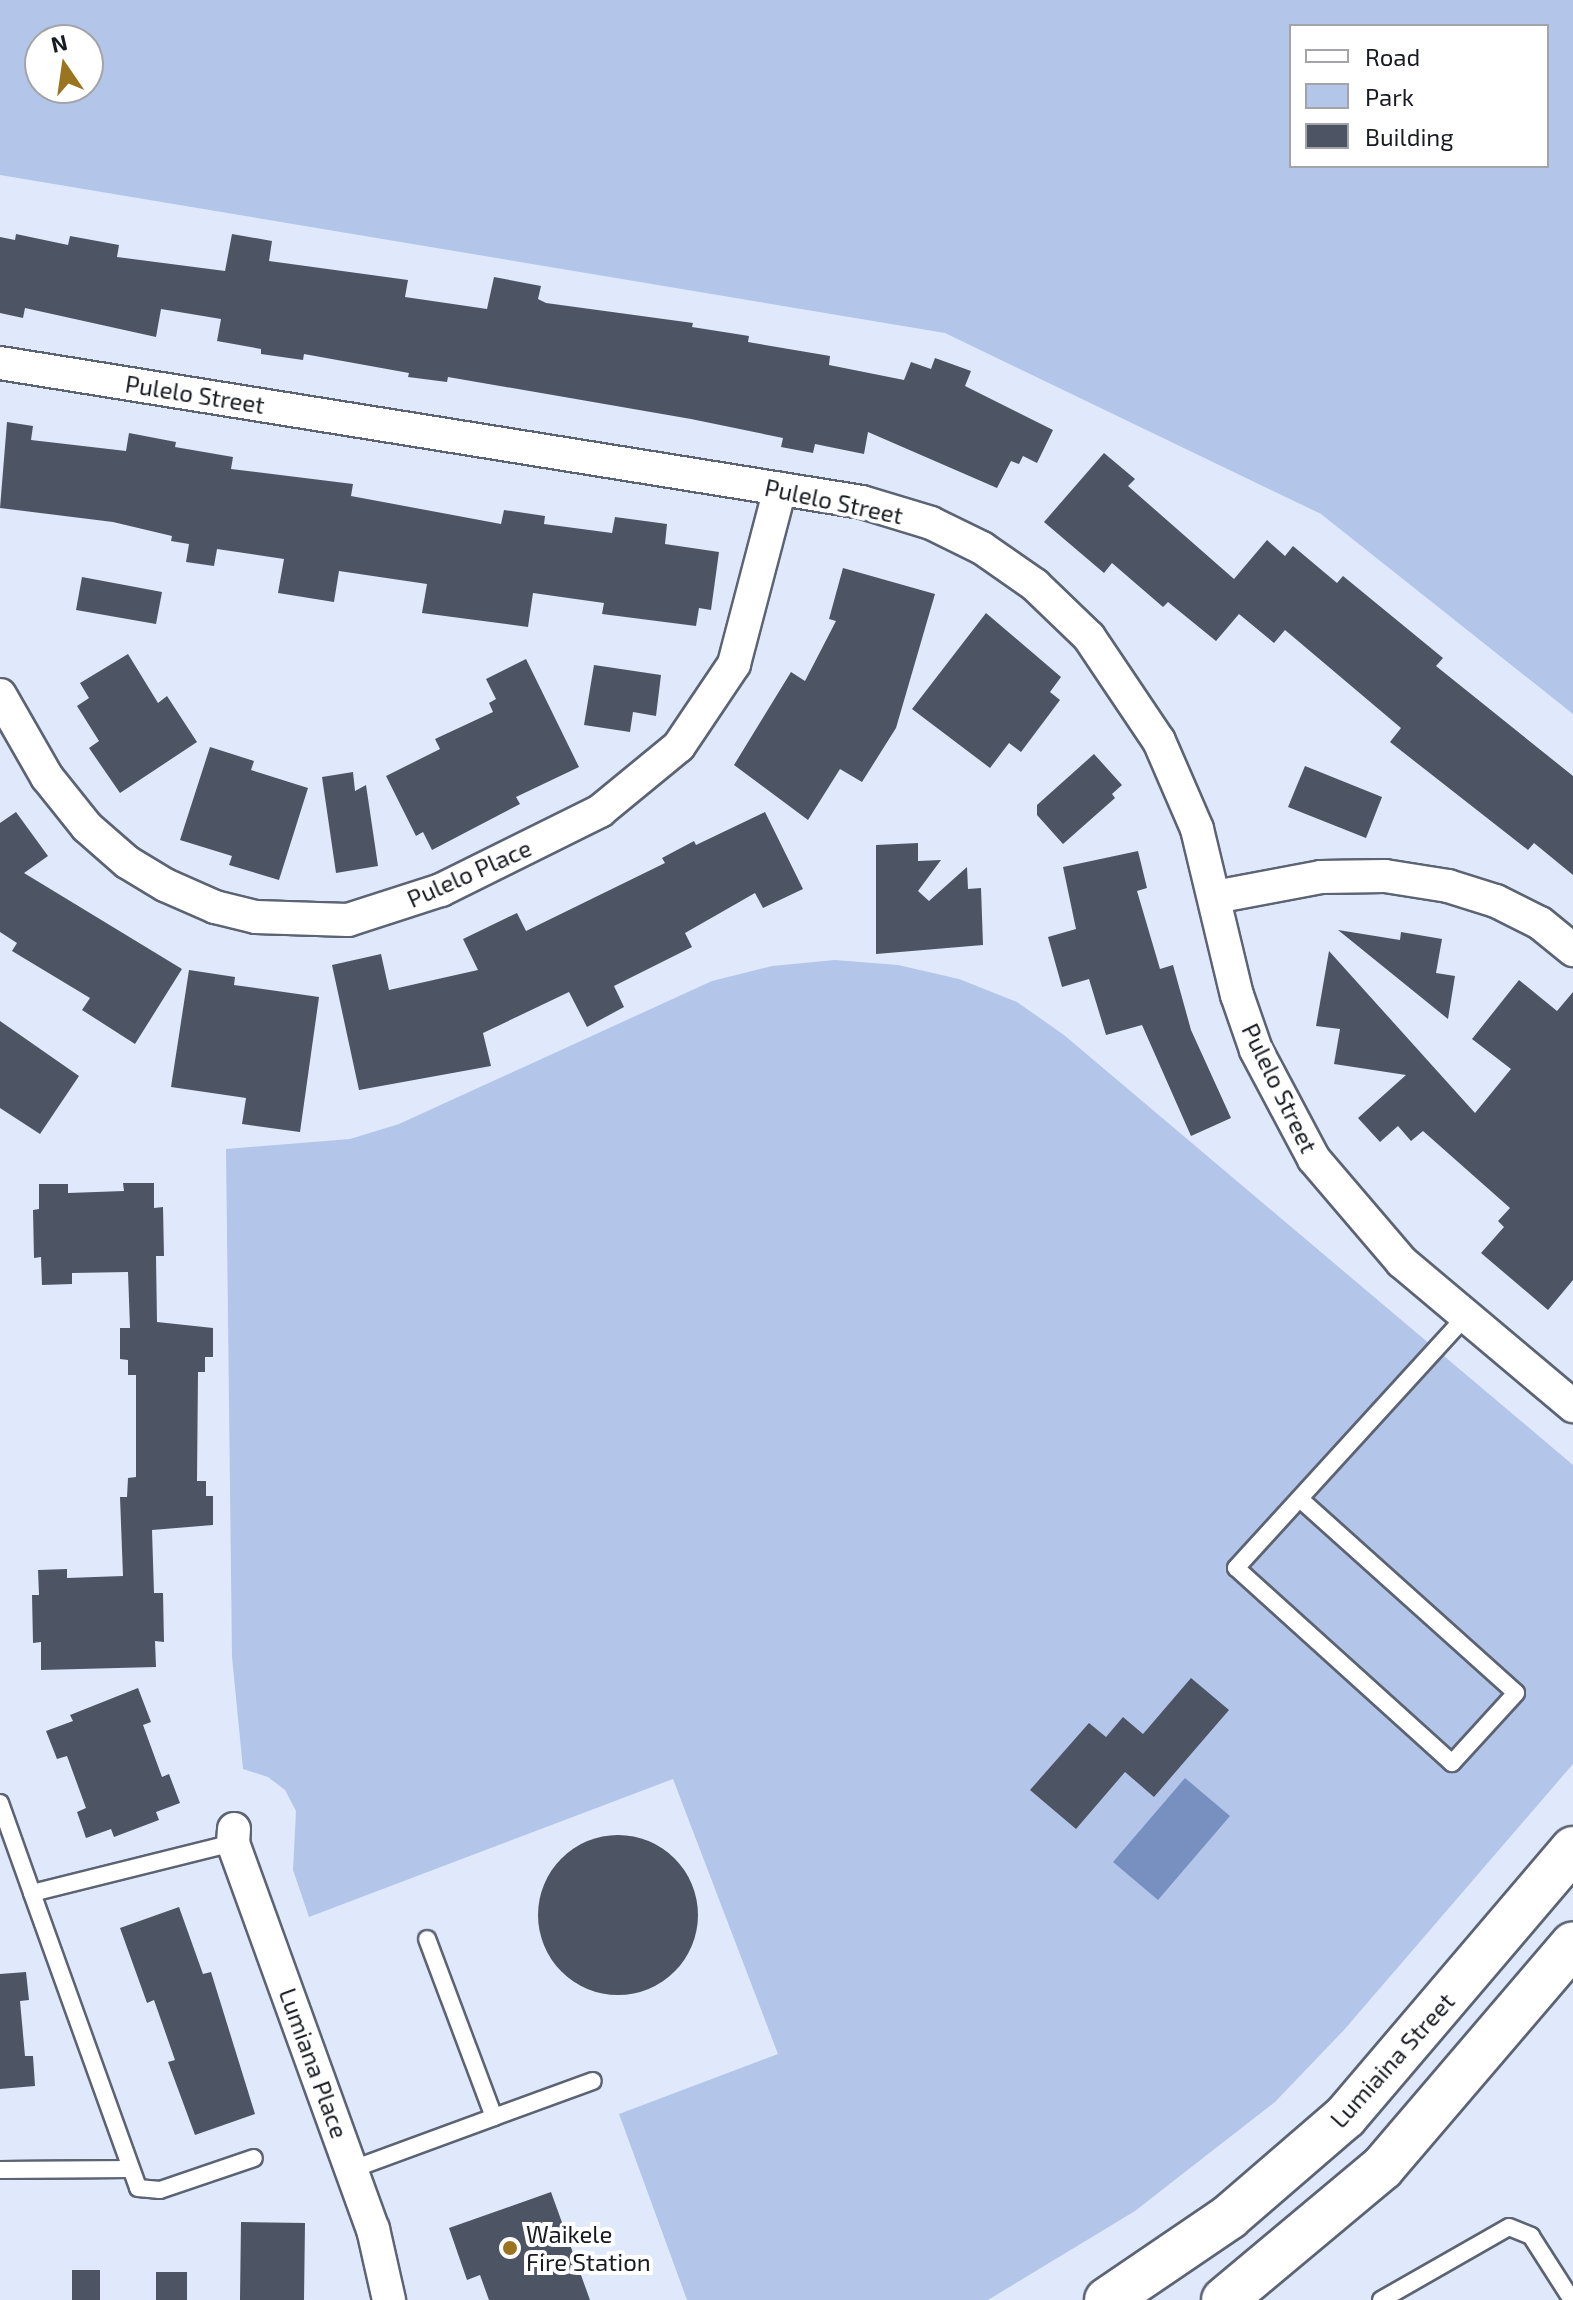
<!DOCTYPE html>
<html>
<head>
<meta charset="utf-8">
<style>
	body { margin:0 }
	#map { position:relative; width:1573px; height:2300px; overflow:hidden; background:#dfe9fb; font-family:"Exo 2",sans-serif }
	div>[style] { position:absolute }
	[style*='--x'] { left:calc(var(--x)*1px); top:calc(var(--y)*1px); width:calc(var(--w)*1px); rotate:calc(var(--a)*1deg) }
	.green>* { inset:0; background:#b3c6ea }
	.water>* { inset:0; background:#7790bf }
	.building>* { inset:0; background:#4d5564 }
	.round { border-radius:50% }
	.roads { filter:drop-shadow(2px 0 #5c6474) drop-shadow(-2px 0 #5c6474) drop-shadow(0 2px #5c6474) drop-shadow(0 -2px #5c6474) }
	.lane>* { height:16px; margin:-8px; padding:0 8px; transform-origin:8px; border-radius:8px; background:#fff }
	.street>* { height:32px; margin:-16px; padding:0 16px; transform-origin:16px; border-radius:16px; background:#fff }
	.secondary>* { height:44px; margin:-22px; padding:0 22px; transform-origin:22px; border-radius:22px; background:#fff }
	.dots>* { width:22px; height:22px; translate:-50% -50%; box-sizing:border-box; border:4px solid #fff; border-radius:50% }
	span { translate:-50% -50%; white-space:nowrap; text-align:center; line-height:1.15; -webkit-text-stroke:8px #fff; paint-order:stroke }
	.street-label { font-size:24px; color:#181b22 }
	.poi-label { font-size:24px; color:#181b22 }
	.left { translate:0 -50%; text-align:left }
	.legend { position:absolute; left:1289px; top:24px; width:260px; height:144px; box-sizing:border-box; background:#fff; border:2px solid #a3a4a7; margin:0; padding:10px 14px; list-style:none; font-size:24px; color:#181b22 }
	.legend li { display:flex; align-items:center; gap:16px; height:40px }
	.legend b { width:40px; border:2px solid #a3a4a7 }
	.north { position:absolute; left:24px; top:24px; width:80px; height:80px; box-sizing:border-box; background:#fff; border:2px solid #a3a4a7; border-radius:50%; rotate:347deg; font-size:22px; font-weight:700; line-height:32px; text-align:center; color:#181b22 }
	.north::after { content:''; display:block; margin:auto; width:28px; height:36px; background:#9b7420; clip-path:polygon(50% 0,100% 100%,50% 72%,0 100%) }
</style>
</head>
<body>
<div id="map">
	<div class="green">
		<i style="clip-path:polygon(evenodd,0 0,1573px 0,1573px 714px,1321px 514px,945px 333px,0 175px,0 0,1291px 26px,1547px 26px,1547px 166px,1291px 166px,1291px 26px,0 0,40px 40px,88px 40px,88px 88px,40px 88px,40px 40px)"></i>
		<i style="clip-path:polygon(835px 960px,898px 965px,959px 979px,1017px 1002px,1064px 1035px,1573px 1465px,1573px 1764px,1344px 2030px,1275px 2102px,1135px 2211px,988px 2300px,687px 2300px,619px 2114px,778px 2054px,673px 1779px,309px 1917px,293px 1870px,296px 1811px,285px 1790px,268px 1777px,243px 1769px,232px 1657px,226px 1149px,350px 1139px,399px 1124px,712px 981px,772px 966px)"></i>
	</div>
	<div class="water">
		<i style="clip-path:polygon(1185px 1778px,1230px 1816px,1158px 1900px,1113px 1862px)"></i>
	</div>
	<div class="building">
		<i style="clip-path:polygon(16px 234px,68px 245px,70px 236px,119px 245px,117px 257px,225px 271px,232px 234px,272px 241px,269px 261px,408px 280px,405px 297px,487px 309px,494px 277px,541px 286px,538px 299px,546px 303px,693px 323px,692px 327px,749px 336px,748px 342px,830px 356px,829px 365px,904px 380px,911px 362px,931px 369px,935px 358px,971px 371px,965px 386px,1053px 430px,1037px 463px,1023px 456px,1019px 464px,1011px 461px,997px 488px,868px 432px,864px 454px,815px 444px,813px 453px,781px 447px,783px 438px,691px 419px,448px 377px,447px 382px,408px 377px,409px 373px,304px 354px,303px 360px,261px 354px,261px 349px,217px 341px,221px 319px,161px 309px,156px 337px,25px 308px,23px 318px,0 313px,0 237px,15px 240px)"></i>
		<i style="clip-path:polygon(7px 422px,33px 426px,31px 440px,126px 451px,129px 433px,176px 442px,175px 447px,233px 457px,231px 469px,353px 484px,351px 496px,501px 524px,504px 510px,545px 516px,544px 524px,612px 533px,615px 517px,667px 524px,665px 544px,719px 552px,711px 610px,699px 608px,696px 626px,602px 614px,604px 603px,533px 593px,528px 627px,422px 613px,427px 584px,339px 571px,334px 602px,278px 593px,284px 559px,217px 549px,214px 566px,186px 562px,189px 544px,171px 541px,172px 536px,113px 522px,0 508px)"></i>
		<i style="clip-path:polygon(1104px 453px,1135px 479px,1128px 486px,1234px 579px,1267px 540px,1285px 556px,1293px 546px,1337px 583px,1343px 576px,1443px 658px,1436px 666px,1573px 776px,1573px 875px,1534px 843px,1528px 850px,1390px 742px,1401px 728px,1285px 630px,1274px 643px,1239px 614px,1216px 641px,1168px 602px,1163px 607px,1112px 563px,1104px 573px,1044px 522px)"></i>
		<i style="clip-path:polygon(843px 568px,935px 594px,896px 728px,862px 782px,840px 769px,808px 820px,734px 765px,791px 672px,805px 681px,836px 621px,829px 619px)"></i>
		<i style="clip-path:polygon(82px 577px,162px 592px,156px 624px,76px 610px)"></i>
		<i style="clip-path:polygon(986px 613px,1061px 677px,1050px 692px,1060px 700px,1021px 752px,1009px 743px,990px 768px,912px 709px)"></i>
		<i style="clip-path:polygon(128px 654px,158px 703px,167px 696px,197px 742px,120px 793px,89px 748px,99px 741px,77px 706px,89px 698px,80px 683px)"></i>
		<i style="clip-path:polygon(526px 659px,579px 767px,516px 797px,520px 804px,432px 850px,423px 832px,416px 836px,386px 776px,440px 749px,435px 739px,493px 712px,489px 703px,496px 699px,486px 679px)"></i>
		<i style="clip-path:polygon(594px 665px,661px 675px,656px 716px,633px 712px,630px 732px,584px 725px)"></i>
		<i style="clip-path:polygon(210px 747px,254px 761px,251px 770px,308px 788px,279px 880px,229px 865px,232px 856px,180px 840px)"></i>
		<i style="clip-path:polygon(1094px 754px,1122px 785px,1112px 794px,1115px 798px,1063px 844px,1037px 815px,1037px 805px)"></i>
		<i style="clip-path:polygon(1305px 766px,1382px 797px,1366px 838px,1288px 807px)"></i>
		<i style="clip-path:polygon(353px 772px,355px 791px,366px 785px,378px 866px,336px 873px,322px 777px)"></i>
		<i style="clip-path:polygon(16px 812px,48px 856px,24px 873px,182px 969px,135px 1044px,82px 1010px,90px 998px,12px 951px,17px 943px,0 932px,0 823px)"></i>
		<i style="clip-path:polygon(765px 812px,803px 889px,763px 908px,755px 893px,685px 933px,692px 947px,614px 986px,624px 1007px,587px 1027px,569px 992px,483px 1033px,491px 1066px,359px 1090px,332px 965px,381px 954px,389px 990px,478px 970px,463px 939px,517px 913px,526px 931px,665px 863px,662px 858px,694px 841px,696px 845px)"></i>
		<i style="clip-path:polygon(918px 843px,918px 861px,941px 860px,918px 891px,929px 901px,967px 867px,968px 889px,981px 888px,983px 945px,876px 954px,876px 845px)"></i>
		<i style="clip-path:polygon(1138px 851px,1147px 888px,1137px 891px,1160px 969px,1173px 965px,1191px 1030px,1231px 1118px,1191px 1136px,1142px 1025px,1106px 1035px,1089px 979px,1062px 987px,1048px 937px,1076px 929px,1063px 867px)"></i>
		<i style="clip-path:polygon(1338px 930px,1400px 940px,1401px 932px,1442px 939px,1436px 973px,1455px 976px,1448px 1019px)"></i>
		<i style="clip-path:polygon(1329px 951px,1475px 1113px,1511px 1069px,1472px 1039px,1519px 980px,1557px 1011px,1573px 992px,1573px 1280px,1548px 1310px,1481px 1253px,1504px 1227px,1498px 1221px,1510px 1208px,1423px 1131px,1411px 1141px,1398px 1126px,1380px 1142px,1358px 1118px,1406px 1075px,1334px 1064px,1340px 1029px,1316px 1026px)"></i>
		<i style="clip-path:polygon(189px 970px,235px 977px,234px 985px,319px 997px,300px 1132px,242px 1124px,246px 1098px,171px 1087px)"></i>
		<i style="clip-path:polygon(0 1021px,79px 1076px,40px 1134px,0 1108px)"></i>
		<i style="clip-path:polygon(123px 1183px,154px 1183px,154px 1208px,163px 1207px,164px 1256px,156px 1256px,157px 1322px,213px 1328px,213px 1357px,205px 1357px,205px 1372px,198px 1372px,197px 1481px,206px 1481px,206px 1496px,213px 1496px,213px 1525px,152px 1530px,154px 1593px,163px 1593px,164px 1642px,155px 1641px,156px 1667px,41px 1670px,41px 1642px,33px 1643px,32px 1595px,39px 1595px,38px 1570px,67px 1569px,67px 1578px,123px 1576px,120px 1497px,127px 1497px,128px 1478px,136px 1477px,136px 1375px,128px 1375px,128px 1360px,120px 1359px,120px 1328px,130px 1328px,128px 1272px,72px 1273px,72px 1284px,42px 1285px,41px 1257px,34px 1258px,33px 1210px,39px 1209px,39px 1184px,68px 1184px,68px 1193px,124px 1191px)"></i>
		<i style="clip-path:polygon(1191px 1678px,1229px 1710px,1154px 1797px,1125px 1772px,1076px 1829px,1030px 1790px,1089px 1723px,1106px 1737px,1123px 1717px,1143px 1734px)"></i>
		<i style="clip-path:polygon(138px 1688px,151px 1722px,143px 1725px,162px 1777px,169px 1774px,180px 1803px,156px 1812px,159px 1820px,114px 1837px,111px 1829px,86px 1838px,77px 1812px,86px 1808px,67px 1756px,57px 1759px,46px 1731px,73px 1721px,70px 1715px)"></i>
		<i class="round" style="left:538px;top:1835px;width:160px;height:160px"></i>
		<i style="clip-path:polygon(179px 1907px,203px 1974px,211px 1972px,255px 2114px,195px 2135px,168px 2062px,175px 2060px,154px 2000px,147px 2003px,120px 1928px)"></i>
		<i style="clip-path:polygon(26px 1972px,29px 2000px,20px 2001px,25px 2056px,33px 2056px,35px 2086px,0 2089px,0 1974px)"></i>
		<i style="clip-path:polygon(551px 2192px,590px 2300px,489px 2300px,480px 2275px,467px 2280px,449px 2228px)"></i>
		<i style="clip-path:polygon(241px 2222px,305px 2223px,304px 2300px,240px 2300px)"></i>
		<i style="clip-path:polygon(72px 2270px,100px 2270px,100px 2300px,72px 2300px)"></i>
		<i style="clip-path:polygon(156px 2272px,187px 2272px,187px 2300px,156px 2300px)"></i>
	</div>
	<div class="roads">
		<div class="lane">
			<i style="--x:1300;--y:1499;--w:290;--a:41.9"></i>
			<i style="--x:1516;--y:1693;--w:95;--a:132.4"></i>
			<i style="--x:1452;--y:1763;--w:291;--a:-137.9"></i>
			<i style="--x:1236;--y:1568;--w:343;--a:-47.6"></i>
			<i style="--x:0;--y:1803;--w:96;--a:70.4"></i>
			<i style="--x:233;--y:1843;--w:207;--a:166"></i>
			<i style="--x:32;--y:1893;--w:313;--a:70.2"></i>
			<i style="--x:138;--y:2188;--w:22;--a:5"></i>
			<i style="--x:160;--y:2190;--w:99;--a:-18.8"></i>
			<i style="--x:494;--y:2117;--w:105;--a:-20"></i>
			<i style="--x:353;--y:2169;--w:150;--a:-20.2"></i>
			<i style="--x:494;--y:2117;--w:190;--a:-110.6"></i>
			<i style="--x:0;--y:2170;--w:131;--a:-0.4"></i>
			<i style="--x:1381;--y:2300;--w:147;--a:-29.7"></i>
			<i style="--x:1509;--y:2227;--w:24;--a:22"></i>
			<i style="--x:1531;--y:2236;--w:76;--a:57.4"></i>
		</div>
		<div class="street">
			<i style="--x:0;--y:363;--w:873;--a:9.16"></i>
			<i style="--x:862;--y:502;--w:72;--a:16.9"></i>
			<i style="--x:931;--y:523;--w:57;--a:26.1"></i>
			<i style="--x:982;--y:548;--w:65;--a:34.9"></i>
			<i style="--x:1035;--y:585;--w:75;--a:43.9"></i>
			<i style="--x:1089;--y:637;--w:125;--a:56.1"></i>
			<i style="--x:1159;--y:741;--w:96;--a:66.6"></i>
			<i style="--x:1197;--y:829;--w:171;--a:76.5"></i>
			<i style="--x:1237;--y:995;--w:58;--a:70.9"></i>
			<i style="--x:1256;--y:1050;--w:123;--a:62"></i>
			<i style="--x:1314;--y:1159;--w:135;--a:49.5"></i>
			<i style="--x:1402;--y:1262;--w:224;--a:40.1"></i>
			<i style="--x:0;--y:695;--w:95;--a:60.2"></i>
			<i style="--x:47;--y:777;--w:64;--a:51.3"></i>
			<i style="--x:87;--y:827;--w:53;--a:41.2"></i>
			<i style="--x:127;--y:862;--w:44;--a:31.2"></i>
			<i style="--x:165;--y:885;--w:55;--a:23.7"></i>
			<i style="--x:215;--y:907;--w:42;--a:13.7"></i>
			<i style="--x:256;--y:917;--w:92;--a:1.9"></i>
			<i style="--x:348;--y:920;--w:98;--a:-17.9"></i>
			<i style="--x:441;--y:890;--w:178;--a:-26.4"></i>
			<i style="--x:600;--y:811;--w:102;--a:-39.4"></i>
			<i style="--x:679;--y:746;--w:99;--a:-56.1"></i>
			<i style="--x:734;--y:664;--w:181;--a:-75.3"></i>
			<i style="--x:1215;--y:897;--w:108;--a:-10.7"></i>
			<i style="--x:1321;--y:877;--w:64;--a:-0.9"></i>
			<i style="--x:1385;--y:876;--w:64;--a:9"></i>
			<i style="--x:1448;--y:886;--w:50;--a:17.4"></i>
			<i style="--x:1496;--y:901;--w:49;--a:26.6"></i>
			<i style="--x:1540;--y:923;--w:43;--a:39.3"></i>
			<i style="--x:234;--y:1829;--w:14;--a:94"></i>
			<i style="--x:233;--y:1843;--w:411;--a:70.1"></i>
			<i style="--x:373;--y:2229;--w:73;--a:77.3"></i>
		</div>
		<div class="secondary">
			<i style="--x:1107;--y:2300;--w:148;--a:-34.2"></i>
			<i style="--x:1229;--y:2217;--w:153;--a:-40.8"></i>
			<i style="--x:1345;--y:2117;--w:352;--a:-49.6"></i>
			<i style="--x:1224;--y:2300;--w:206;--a:-39.9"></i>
			<i style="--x:1382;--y:2168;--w:294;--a:-49.5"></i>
		</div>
	</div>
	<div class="dots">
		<i style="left:510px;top:2248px;background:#9b7420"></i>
	</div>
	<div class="street-label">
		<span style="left:195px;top:394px;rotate:9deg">Pulelo Street</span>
		<span style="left:834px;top:501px;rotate:12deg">Pulelo Street</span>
		<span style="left:469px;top:873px;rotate:-24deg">Pulelo Place</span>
		<span style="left:1280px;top:1088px;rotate:64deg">Pulelo Street</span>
		<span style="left:1392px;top:2060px;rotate:-48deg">Lumiaina Street</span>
		<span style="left:314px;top:2063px;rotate:70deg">Lumiana Place</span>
	</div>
	<div class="poi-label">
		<span class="left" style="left:526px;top:2248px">Waikele<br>Fire Station</span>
	</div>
	<ul class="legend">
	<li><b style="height:10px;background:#fff"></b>Road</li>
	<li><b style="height:22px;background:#b3c6ea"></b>Park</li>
	<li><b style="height:22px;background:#4d5564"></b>Building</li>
	</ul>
	<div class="north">N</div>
</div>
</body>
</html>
